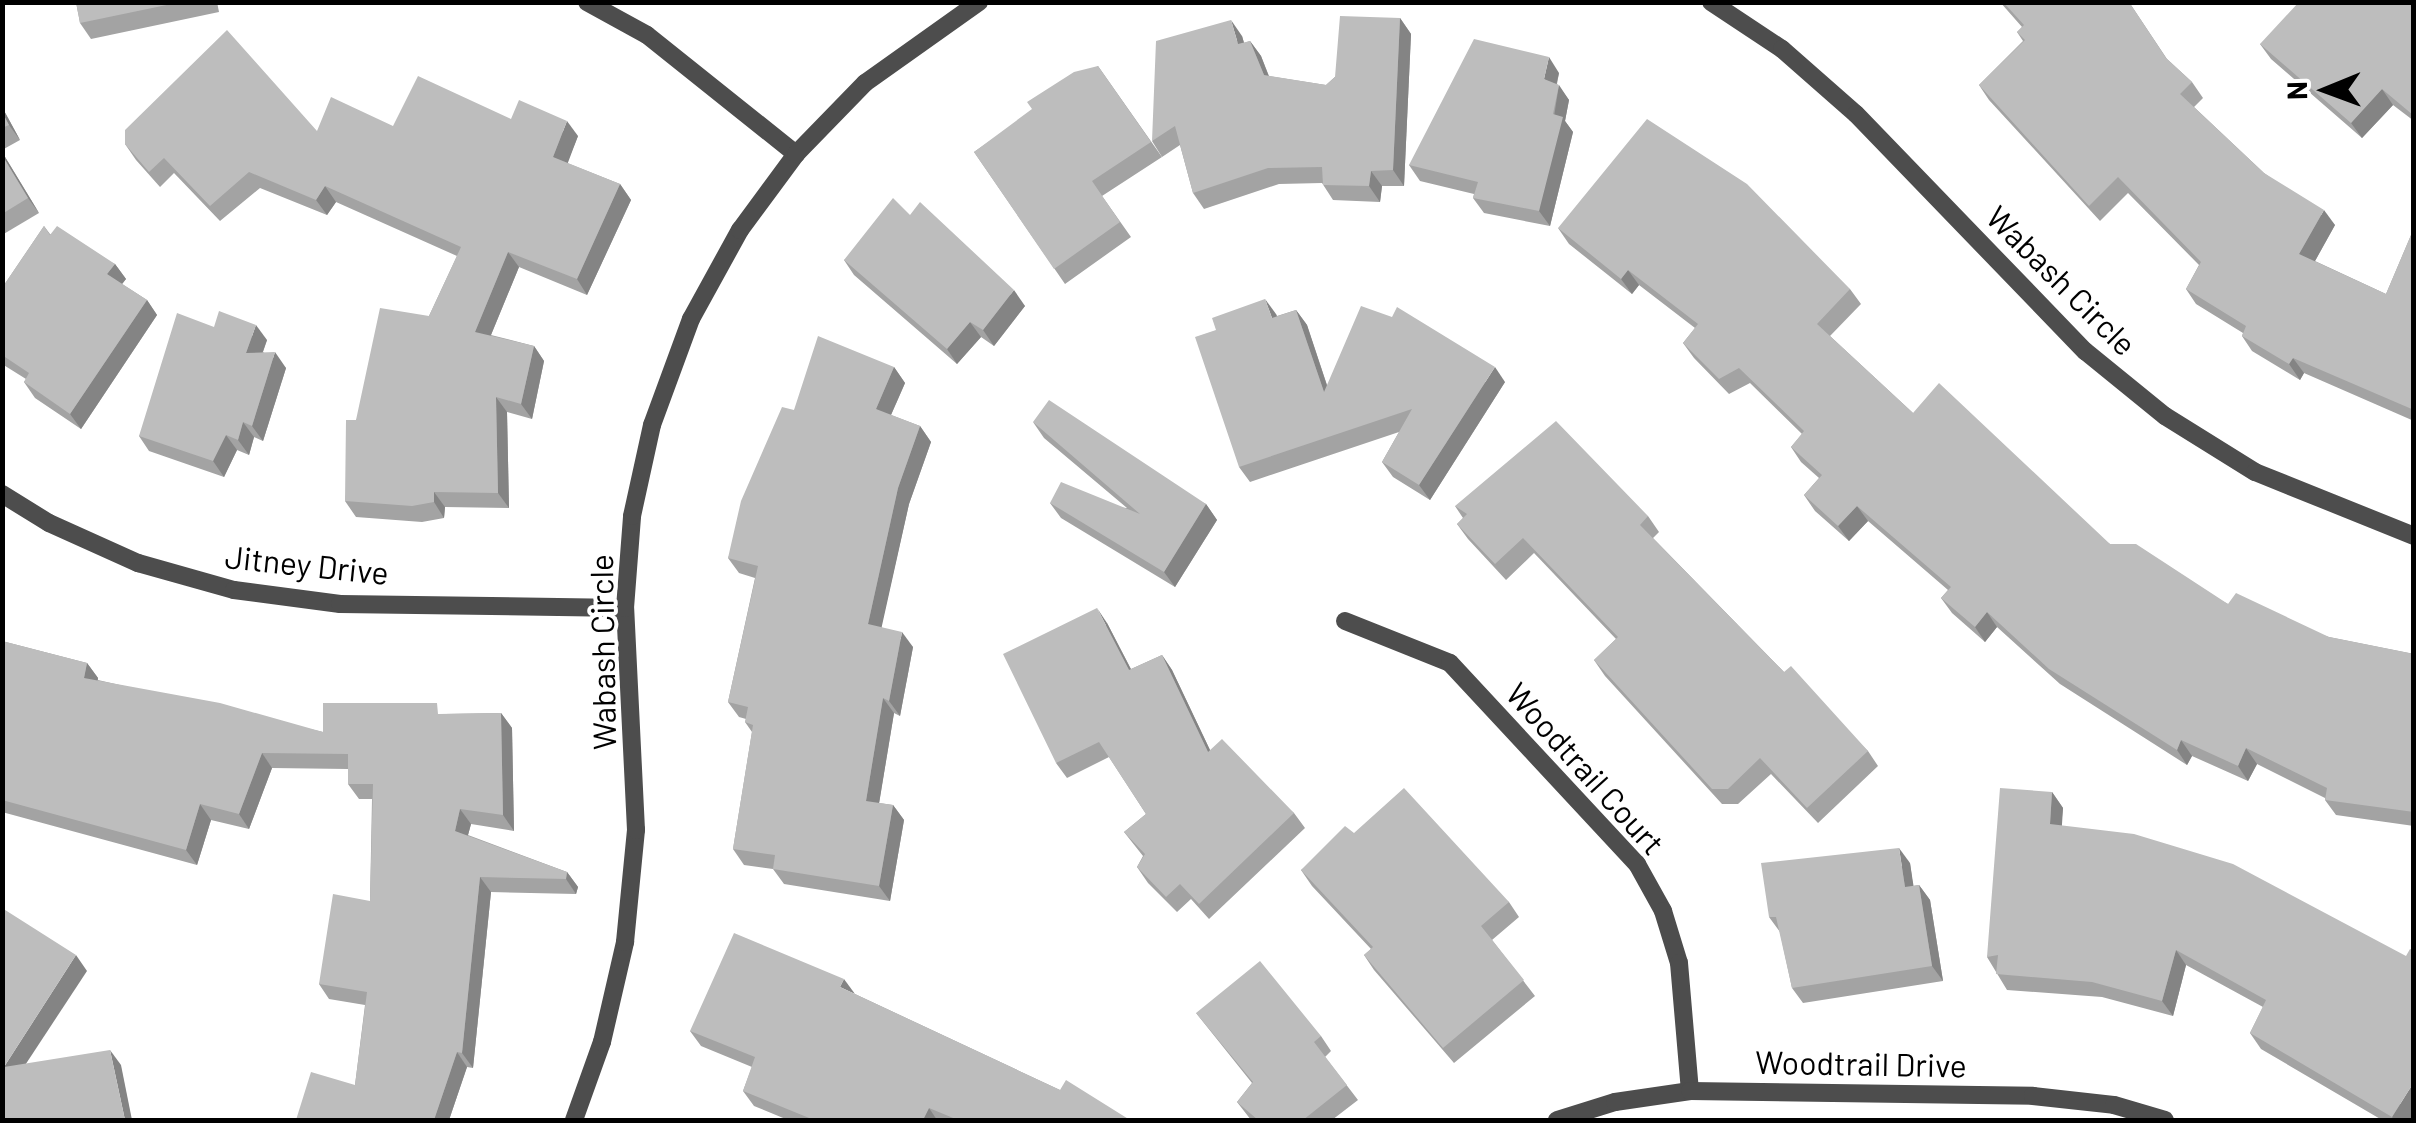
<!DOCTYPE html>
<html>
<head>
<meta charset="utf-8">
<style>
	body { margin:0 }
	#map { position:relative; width:2416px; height:1123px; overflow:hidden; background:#fff; font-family:Barlow,sans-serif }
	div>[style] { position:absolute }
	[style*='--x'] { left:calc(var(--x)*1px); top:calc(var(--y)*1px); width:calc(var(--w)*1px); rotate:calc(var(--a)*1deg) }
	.minor>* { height:18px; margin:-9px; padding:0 9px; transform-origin:9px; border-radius:9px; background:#4d4d4d }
	.wall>* { inset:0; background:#a3a3a3 }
	.shaded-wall>* { inset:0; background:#848484 }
	.building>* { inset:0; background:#bdbdbd }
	span { translate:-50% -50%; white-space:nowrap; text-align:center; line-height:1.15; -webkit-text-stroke:8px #fff; paint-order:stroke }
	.street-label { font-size:32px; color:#000 }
	.frame { position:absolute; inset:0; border:5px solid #000; pointer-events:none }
	.north { position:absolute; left:2276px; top:40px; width:100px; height:100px; -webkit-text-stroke:8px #fff; paint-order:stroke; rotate:269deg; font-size:28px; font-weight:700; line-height:40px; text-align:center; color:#000 }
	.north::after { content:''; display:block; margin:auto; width:35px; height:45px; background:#000; clip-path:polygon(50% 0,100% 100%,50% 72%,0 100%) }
</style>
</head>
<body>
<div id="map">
	<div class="minor">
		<i style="--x:587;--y:2;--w:68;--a:28.8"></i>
		<i style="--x:647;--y:35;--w:191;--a:38.6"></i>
		<i style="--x:1711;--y:2;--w:85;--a:33.5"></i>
		<i style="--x:1782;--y:49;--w:98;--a:41.3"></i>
		<i style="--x:1856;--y:114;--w:330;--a:46"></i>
		<i style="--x:2085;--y:351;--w:103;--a:39.1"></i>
		<i style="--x:2165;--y:416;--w:106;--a:31.9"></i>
		<i style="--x:2255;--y:472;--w:171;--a:21.9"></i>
		<i style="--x:2;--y:494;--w:55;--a:31.7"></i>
		<i style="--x:49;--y:523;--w:98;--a:24.2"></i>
		<i style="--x:138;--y:563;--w:100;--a:15.7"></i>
		<i style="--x:234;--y:590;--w:107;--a:7.5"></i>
		<i style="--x:340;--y:604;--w:285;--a:0.8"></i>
		<i style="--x:1345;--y:621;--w:113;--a:21.8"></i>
		<i style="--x:1450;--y:663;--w:275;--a:47.1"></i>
		<i style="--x:1637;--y:864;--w:54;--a:61"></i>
		<i style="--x:1663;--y:911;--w:54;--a:72.9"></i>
		<i style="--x:1679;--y:963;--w:128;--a:85.1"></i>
		<i style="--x:574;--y:1120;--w:83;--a:-70.3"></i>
		<i style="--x:602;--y:1042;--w:103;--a:-77"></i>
		<i style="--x:625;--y:942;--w:113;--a:-84.4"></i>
		<i style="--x:636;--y:830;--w:222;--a:-92.8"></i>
		<i style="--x:625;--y:608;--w:92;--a:-85.6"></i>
		<i style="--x:632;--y:516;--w:93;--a:-77.6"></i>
		<i style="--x:652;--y:425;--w:113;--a:-69.8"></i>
		<i style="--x:691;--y:319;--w:102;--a:-61.2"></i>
		<i style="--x:740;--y:230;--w:94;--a:-53.6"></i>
		<i style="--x:796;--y:154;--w:99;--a:-45.8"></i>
		<i style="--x:865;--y:83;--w:140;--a:-35.4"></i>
		<i style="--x:1557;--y:1120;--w:61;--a:-17.2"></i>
		<i style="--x:1615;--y:1102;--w:76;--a:-8.3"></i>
		<i style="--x:1690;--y:1091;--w:343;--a:0.8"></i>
		<i style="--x:2033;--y:1096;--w:81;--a:6.3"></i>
		<i style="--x:2114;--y:1105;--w:53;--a:16.4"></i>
	</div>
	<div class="wall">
		<i style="clip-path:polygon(76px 2px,217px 2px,219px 12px,91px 39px,80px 23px)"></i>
		<i style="clip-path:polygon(2000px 2px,2129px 2px,2167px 59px,2192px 82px,2203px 98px,2194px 107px,2264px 173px,2335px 225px,2315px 261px,2386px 294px,2414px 228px,2414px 421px,2304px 373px,2300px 380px,2252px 351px,2242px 336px,2243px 333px,2196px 304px,2186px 289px,2199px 265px,2128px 193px,2100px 221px,1989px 100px,1979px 85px,2023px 41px,2017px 32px,2022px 27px)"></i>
		<i style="clip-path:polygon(2414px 2px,2414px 121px,2393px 105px,2362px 138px,2271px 59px,2260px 44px)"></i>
		<i style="clip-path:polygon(1400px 18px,1411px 34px,1404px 186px,1382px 186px,1380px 202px,1333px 200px,1322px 183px,1279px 184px,1204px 209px,1193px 193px,1180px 145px,1162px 157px,1152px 141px,1242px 36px,1244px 43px,1250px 41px,1261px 56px,1269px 76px,1326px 85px)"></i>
		<i style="clip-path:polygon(1098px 66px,1162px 157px,1102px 196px,1131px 237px,1065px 284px,974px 152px)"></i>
		<i style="clip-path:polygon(1559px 73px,1557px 84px,1569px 100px,1565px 121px,1573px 132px,1550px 226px,1484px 213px,1473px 198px,1474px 194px,1420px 181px,1409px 165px)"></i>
		<i style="clip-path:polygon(2px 107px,20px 140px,2px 150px)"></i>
		<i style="clip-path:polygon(511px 119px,578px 136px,567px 163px,620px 184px,631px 200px,587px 295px,519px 267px,491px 335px,534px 346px,544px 361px,532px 419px,507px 412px,509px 508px,445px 507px,444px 518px,422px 522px,356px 517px,345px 501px,356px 420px,429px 316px,457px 256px,336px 202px,327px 215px,260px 188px,220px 221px,174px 173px,160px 187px,136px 160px,125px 144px)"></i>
		<i style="clip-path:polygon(2px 152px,39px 213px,2px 235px)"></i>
		<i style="clip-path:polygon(910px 215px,1025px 306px,994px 346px,981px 337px,957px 364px,854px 275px,844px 260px)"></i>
		<i style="clip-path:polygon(44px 226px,50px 234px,115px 264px,126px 279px,122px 284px,147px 300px,157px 315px,81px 429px,35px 398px,24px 382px,26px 379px,2px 364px,2px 288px)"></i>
		<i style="clip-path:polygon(1558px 228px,1850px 289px,1861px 304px,1830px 336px,1913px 413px,2110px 544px,2228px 604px,2329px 637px,2414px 654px,2414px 826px,2336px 815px,2325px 800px,2325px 798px,2257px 764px,2248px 781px,2192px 756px,2187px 765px,2060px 684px,1997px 627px,1985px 642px,1952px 613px,1941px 598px,1948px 590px,1868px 521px,1849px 541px,1815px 511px,1804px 495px,1819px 478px,1801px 462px,1791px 447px,1802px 434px,1750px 383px,1729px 394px,1694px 358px,1683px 343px,1695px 328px,1639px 285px,1632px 294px,1569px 244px)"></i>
		<i style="clip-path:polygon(1296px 310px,1307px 325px,1327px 385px,1505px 382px,1430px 500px,1393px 477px,1382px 462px,1399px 432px,1250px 482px,1239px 467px,1276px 314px,1277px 316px)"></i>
		<i style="clip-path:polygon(214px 327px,267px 340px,263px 352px,286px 368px,263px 441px,254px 437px,249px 455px,237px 450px,224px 477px,149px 451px,139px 436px)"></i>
		<i style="clip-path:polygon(894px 367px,905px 383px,891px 415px,920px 426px,931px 442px,909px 504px,881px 627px,913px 647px,900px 716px,894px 713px,879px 803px,893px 805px,904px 820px,890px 901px,784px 884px,773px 869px,744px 865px,733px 849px,752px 732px,745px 722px,746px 719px,739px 717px,728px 702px,755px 578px,739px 573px,728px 558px,794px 410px)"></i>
		<i style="clip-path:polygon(1033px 422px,1206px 504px,1217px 520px,1175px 587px,1061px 518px,1050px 503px,1127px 508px,1044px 438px)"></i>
		<i style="clip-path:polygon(1455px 506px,1648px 516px,1659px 532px,1653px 538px,1784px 672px,1868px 751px,1878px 766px,1818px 823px,1771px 774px,1738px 804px,1722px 804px,1605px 676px,1594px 660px,1616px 639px,1534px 553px,1506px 580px,1468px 539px,1457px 524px,1463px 518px)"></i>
		<i style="clip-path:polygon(1107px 623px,1131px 669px,1162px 655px,1172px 670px,1210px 750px,1294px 813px,1305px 828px,1209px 919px,1191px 899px,1177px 912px,1148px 883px,1137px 867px,1143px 856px,1124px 832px,1146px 814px,1109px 757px,1067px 778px,1056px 763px)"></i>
		<i style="clip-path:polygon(2px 641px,87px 663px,98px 678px,98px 680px,323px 732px,445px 714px,501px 713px,512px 728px,514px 831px,471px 824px,468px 835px,567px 872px,578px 887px,576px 894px,491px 892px,473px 1068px,467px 1067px,449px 1120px,296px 1120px,355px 1085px,365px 1005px,329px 999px,319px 984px,370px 901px,372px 799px,359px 799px,348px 784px,348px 769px,272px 768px,249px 829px,211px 820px,197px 865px,2px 812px)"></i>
		<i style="clip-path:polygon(2052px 792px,2063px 808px,2061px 826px,2414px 1115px,2410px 1120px,2382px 1120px,2261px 1049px,2250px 1033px,2263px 1007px,2186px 965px,2173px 1016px,2102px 997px,2007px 990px,1987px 957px)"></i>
		<i style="clip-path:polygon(1354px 833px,1509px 902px,1519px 917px,1492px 940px,1535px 996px,1454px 1063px,1374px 970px,1364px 955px,1371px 949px,1312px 886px,1301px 870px)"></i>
		<i style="clip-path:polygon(1910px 863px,1913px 886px,1919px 885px,1930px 900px,1943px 981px,1803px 1003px,1792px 988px,1780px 932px,1769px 917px)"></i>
		<i style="clip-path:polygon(855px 994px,1060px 1090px,1130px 1120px,788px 1120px,754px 1106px,743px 1091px,752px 1067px,701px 1046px,690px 1031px)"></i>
		<i style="clip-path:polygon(1196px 1013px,1321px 1036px,1331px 1051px,1325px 1057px,1358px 1100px,1332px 1120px,1251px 1120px,1237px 1102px,1252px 1083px)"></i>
	</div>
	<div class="shaded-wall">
		<i style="clip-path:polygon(1400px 18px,1411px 34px,1404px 186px,1393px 170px)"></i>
		<i style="clip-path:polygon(1231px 20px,1242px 36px,1249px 60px,1238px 44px)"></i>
		<i style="clip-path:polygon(1250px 41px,1261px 56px,1274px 90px,1264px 75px)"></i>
		<i style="clip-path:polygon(1549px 57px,1559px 73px,1554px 94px,1544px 79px)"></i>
		<i style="clip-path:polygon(1559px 85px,1569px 100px,1565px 121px,1573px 132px,1550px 226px,1539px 211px)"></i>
		<i style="clip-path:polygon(2382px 89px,2393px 105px,2362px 138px,2351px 123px)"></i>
		<i style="clip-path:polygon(2px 107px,20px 140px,9px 125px,2px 112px)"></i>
		<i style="clip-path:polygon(567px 121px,578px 136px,564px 173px,553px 157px)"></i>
		<i style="clip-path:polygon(2px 152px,39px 213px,28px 198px,2px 155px)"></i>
		<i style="clip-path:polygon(1371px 171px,1382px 186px,1380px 202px,1369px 186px)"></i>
		<i style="clip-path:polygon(620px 184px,631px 200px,587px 295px,577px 279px)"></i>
		<i style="clip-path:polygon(325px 186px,336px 202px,327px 215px,316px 200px)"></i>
		<i style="clip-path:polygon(2324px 210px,2335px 225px,2310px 270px,2299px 254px)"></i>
		<i style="clip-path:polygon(508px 252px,519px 267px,486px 347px,475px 332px)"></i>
		<i style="clip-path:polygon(115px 264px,126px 279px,118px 289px,107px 274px)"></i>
		<i style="clip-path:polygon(1628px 270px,1639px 285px,1632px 294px,1621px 279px)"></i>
		<i style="clip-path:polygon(1014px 290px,1025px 306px,994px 346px,983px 330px)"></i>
		<i style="clip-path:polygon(1265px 299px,1276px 314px,1282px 333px,1272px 318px)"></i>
		<i style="clip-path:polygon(147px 300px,157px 315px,81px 429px,70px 414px)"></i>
		<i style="clip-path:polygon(1296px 310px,1307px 325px,1334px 407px,1324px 392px)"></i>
		<i style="clip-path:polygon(970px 322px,981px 337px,957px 364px,947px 349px)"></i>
		<i style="clip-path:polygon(256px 325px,267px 340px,257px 368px,246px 353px)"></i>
		<i style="clip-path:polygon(534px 346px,544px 361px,532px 419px,521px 404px)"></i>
		<i style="clip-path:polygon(275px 352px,286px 368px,263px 441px,252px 426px)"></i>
		<i style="clip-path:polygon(2293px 358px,2304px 373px,2300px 380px,2289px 364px)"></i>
		<i style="clip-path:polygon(894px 367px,905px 383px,887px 424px,876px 409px)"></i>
		<i style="clip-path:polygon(1495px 367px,1505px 382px,1430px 500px,1419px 485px)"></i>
		<i style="clip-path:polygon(496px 397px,507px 412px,509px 508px,498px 493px)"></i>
		<i style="clip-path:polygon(243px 422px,254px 437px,249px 455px,238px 440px)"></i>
		<i style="clip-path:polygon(920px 426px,931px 442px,909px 504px,879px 639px,868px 624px,898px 488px)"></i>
		<i style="clip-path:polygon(226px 435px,237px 450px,224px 477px,213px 461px)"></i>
		<i style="clip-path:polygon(434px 492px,445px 507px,444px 518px,434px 502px)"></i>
		<i style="clip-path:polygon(1206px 504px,1217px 520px,1175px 587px,1164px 572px)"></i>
		<i style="clip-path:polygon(1857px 506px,1868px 521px,1849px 541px,1838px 526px)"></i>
		<i style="clip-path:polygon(1097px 608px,1107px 623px,1139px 685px,1129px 670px)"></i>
		<i style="clip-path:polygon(1987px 612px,1997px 627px,1985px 642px,1975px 627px)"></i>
		<i style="clip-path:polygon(902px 632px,913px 647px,900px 716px,889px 701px)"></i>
		<i style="clip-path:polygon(1162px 655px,1172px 670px,1218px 767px,1208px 752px)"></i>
		<i style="clip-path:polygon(87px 663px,98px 678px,94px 693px,84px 678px)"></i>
		<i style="clip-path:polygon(883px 698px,894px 713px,877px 816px,866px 801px)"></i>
		<i style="clip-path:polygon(501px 713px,512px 728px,514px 831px,503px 815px)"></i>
		<i style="clip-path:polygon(2181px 740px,2192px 756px,2187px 765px,2177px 750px)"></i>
		<i style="clip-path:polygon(2246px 748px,2257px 764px,2248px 781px,2238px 766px)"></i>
		<i style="clip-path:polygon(262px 753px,272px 768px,249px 829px,239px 814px)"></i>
		<i style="clip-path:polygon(2052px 792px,2063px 808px,2061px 840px,2050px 824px)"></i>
		<i style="clip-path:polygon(200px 804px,211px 820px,197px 865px,186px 850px)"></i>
		<i style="clip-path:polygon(893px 805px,904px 820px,890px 901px,879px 886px)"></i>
		<i style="clip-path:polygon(460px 809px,471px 824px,465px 846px,455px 831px)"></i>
		<i style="clip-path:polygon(1899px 848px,1910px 863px,1916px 902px,1905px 887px)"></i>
		<i style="clip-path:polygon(567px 872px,578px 887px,576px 894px,566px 879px)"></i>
		<i style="clip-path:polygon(480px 877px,491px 892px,473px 1068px,462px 1053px)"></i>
		<i style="clip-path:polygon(1919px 885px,1930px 900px,1943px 981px,1932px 966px)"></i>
		<i style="clip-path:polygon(2176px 950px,2186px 965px,2173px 1016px,2162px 1001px)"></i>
		<i style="clip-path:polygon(76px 955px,87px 971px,14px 1082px,4px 1067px)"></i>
		<i style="clip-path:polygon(844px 979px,855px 994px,840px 987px)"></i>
		<i style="clip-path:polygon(110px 1050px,121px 1065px,132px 1120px,125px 1120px)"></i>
		<i style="clip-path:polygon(457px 1052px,467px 1067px,449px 1120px,434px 1120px)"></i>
		<i style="clip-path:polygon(2414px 1082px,2414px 1115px,2410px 1120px,2394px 1120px,2392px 1117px)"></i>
		<i style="clip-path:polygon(929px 1108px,937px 1120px,923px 1120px)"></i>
	</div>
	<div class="building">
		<i style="clip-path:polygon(76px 2px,181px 2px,80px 23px)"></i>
		<i style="clip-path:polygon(2003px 2px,2129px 2px,2166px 58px,2192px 82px,2180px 94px,2264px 173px,2324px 210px,2299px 254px,2386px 294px,2414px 228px,2414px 410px,2293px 358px,2289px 364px,2242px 336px,2246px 326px,2186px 289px,2201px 262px,2118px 177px,2089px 206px,1979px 85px,2025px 40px,2017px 32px,2024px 25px)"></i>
		<i style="clip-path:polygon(2299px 2px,2414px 2px,2413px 115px,2382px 89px,2351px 123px,2260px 44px)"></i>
		<i style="clip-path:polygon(1340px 16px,1400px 18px,1393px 170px,1371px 171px,1369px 186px,1323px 185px,1322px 167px,1268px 168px,1193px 193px,1175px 126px,1152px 141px,1156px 41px,1231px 20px,1238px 44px,1250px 41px,1264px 75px,1326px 85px,1335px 77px)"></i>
		<i style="clip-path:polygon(227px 30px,317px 131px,331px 97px,393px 126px,418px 76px,511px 119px,519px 100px,567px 121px,553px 157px,620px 184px,577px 279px,508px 252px,475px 332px,534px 346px,521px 404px,496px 397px,498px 493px,434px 492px,434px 502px,412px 506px,345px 501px,346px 420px,356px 420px,380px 308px,429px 316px,461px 247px,325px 186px,316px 200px,249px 172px,210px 206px,164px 158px,149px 172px,125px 144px,125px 130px)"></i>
		<i style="clip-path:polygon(1474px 39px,1549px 57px,1544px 79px,1559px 85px,1553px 114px,1563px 117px,1539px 211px,1473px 198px,1478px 182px,1409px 165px)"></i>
		<i style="clip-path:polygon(1098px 66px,1151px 142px,1092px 181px,1120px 222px,1054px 269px,974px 152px,1032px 109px,1027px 102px,1074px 72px)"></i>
		<i style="clip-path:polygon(2px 112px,9px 125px,2px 128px)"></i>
		<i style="clip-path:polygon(1647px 119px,1747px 184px,1850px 289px,1817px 324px,1913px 413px,1939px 383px,2110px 544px,2136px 544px,2228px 604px,2236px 593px,2329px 637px,2414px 654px,2414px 812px,2325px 800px,2327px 788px,2246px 748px,2238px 766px,2181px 740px,2177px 750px,2049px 669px,1987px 612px,1975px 627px,1941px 598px,1951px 587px,1857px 506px,1838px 526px,1804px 495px,1822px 475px,1791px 447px,1804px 431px,1739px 368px,1719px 379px,1683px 343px,1698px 324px,1628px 270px,1621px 279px,1558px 228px)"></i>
		<i style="clip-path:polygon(2px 155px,28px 198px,2px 214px)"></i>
		<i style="clip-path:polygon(893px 198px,910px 215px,920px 202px,1014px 290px,983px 330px,970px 322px,947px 349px,844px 260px)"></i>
		<i style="clip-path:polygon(44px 226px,50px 235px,57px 226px,115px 264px,107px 274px,147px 300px,70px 414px,24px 382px,29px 373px,2px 355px,2px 288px)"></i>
		<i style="clip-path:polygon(1265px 299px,1272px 318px,1296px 310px,1324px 392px,1361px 306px,1392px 317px,1397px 307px,1495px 367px,1419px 485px,1382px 462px,1412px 409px,1239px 467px,1195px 337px,1216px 330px,1212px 318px)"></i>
		<i style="clip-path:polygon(219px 311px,256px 325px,246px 353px,275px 352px,252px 426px,243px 422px,238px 440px,226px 435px,213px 461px,139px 436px,177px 313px,214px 327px)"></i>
		<i style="clip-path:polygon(818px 336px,894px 367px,876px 409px,920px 426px,898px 488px,868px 624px,902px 632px,889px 701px,883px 698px,866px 801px,893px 805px,879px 886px,773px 869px,775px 855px,733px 849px,753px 725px,745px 722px,748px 707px,728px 702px,758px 566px,728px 558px,741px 501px,782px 407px,794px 410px)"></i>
		<i style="clip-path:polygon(1049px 400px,1206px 504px,1164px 572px,1050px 503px,1061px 482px,1140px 514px,1033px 422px)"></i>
		<i style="clip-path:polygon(1556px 421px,1648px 516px,1640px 525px,1784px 672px,1791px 666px,1868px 751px,1807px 808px,1760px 758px,1728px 789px,1712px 789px,1594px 660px,1618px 637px,1523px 538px,1495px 564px,1457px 524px,1467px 514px,1455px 506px)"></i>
		<i style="clip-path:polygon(1097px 608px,1129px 670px,1162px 655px,1208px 752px,1222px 739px,1294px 813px,1199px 904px,1180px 884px,1166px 897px,1137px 867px,1145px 854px,1124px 832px,1146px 814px,1099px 742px,1056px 763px,1003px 654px)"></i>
		<i style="clip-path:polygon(2px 641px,87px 663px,84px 678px,220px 703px,323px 732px,323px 703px,437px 703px,438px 714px,501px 713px,503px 815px,460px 809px,455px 831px,567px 872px,566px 879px,480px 877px,462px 1053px,457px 1052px,434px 1120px,296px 1120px,311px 1072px,355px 1085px,367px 992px,319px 984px,333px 894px,370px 901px,373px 784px,348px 784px,348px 754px,262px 753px,239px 814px,200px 804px,186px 850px,2px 800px)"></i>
		<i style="clip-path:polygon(1404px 788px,1509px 902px,1481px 926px,1524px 980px,1443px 1048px,1364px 955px,1373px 947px,1301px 870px,1345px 826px,1354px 833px)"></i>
		<i style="clip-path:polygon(2000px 788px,2052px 792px,2050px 824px,2134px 834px,2233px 864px,2406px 956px,2410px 949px,2414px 951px,2414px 1082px,2392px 1117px,2250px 1033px,2266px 1000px,2176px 950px,2162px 1001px,2092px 982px,1996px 974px,1998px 955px,1987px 957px)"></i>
		<i style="clip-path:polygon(1899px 848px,1905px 887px,1919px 885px,1932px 966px,1792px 988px,1776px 917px,1769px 917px,1761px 863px)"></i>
		<i style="clip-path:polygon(2px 908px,76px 955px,4px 1067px,110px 1050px,125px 1120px,2px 1120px)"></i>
		<i style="clip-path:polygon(734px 933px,844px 979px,840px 987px,1060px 1090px,1066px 1080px,1130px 1120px,958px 1120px,929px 1108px,923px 1120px,814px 1120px,743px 1091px,755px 1057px,690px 1031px)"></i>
		<i style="clip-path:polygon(1260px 961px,1321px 1036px,1314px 1042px,1347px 1085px,1303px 1120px,1258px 1120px,1237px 1102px,1253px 1082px,1196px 1013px)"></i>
	</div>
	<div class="street-label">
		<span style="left:2062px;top:280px;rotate:45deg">Wabash Circle</span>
		<span style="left:307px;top:564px;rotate:6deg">Jitney Drive</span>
		<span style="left:602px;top:652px;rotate:-91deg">Wabash Circle</span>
		<span style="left:1586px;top:768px;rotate:48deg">Woodtrail Court</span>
		<span style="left:1861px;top:1063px;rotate:1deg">Woodtrail Drive</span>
	</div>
	<div class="frame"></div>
	<div class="north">N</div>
</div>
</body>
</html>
